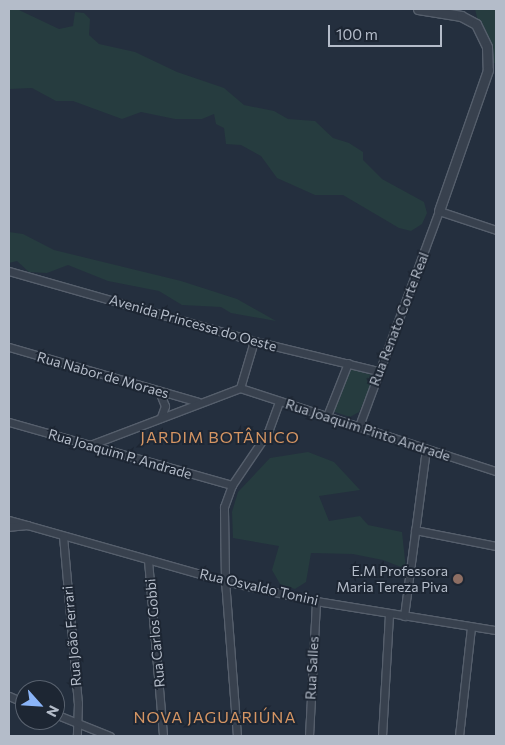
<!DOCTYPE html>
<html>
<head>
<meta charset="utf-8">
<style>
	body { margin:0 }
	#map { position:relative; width:505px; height:745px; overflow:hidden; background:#242f3e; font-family:Commissioner,sans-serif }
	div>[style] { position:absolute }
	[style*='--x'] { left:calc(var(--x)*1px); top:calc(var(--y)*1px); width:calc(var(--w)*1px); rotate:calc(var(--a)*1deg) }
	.green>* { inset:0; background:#263c3f }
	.roads { filter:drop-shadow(1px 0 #565f6c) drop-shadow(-1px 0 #565f6c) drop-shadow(0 1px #565f6c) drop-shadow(0 -1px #565f6c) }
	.minor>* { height:7px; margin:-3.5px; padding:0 3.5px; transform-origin:3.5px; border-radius:3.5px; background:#38414e }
	.tertiary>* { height:9px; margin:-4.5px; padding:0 4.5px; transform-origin:4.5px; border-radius:4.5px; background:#38414e }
	.dots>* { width:14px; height:14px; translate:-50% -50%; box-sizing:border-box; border:2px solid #1d2633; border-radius:50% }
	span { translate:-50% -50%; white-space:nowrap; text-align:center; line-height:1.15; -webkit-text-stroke:4px #1d2633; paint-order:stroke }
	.street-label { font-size:14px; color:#b4bcc9 }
	.poi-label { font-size:14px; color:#b4bcc9 }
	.right { translate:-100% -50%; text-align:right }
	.quarter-label { font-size:16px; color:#d59563; letter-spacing:1px }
	.frame { position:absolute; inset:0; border:10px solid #b4bcc9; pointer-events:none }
	.north { position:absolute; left:15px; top:680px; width:50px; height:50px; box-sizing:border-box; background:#1d2633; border:1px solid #59626f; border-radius:50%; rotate:116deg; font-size:14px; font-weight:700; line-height:20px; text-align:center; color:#b4bcc9 }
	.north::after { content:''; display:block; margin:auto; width:18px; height:22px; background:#8ab4f8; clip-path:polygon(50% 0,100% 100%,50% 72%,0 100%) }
	.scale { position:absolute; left:328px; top:25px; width:114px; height:22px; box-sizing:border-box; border:2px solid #b4bcc9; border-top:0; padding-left:6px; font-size:15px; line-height:18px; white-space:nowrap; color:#b4bcc9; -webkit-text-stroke:4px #1d2633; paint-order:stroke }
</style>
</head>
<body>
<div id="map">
	<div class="green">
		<i style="clip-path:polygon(9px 9px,19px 10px,59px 29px,73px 26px,75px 12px,84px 13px,90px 19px,89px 35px,99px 44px,135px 52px,177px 72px,224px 88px,244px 105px,274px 111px,288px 119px,315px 121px,333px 138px,349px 143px,363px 152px,363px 160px,382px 179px,424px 202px,427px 213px,422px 224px,411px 231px,399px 228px,343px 195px,315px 195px,277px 178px,261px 156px,241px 145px,226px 144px,224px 128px,216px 124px,214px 114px,202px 119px,175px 119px,141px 112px,122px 119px,73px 101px,56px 101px,32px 88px,9px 89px)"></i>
		<i style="clip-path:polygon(475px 9px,496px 9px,496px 63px,488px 63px)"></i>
		<i style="clip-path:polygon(9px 232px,23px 234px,54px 250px,181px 281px,237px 299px,276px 321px,231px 313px,221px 307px,182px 305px,159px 291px,108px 281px,68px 265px,47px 273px,29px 272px,17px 261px,9px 263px)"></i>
		<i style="clip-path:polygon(348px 368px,375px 376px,359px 412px,350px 417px,332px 411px)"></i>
		<i style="clip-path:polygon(308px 452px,334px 462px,360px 490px,319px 496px,329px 521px,360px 516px,368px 525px,402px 532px,406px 569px,383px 560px,353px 554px,311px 553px,306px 582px,295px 589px,280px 584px,272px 570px,279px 546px,233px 538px,232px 512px,238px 492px,270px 458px)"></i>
	</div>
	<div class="roads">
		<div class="minor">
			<i style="--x:9;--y:271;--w:255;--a:15.9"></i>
			<i style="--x:254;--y:341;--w:128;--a:13.6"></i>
			<i style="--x:9;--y:347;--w:197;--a:16.2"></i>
			<i style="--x:240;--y:388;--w:269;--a:18"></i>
			<i style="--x:240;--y:388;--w:49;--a:-73.4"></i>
			<i style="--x:159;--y:391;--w:16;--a:68"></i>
			<i style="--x:165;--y:406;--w:12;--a:110"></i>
			<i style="--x:327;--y:416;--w:57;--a:-68.4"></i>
			<i style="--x:9;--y:422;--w:232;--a:15.8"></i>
			<i style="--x:359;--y:426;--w:229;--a:-69.6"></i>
			<i style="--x:439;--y:211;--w:60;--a:18.4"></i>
			<i style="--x:90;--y:445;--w:160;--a:-20.8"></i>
			<i style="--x:9;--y:520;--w:19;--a:16"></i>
			<i style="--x:27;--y:525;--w:18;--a:174"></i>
			<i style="--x:27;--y:525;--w:206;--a:15.8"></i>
			<i style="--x:225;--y:581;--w:93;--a:12.4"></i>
			<i style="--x:316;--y:601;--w:182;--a:9.2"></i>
			<i style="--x:415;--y:530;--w:83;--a:11.2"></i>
			<i style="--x:63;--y:536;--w:168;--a:84.9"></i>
			<i style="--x:78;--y:703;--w:33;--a:92"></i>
			<i style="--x:148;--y:560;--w:177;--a:85.1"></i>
			<i style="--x:404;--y:616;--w:168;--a:-82.5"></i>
			<i style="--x:9;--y:696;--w:17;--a:24"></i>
			<i style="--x:55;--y:714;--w:59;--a:21.8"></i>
			<i style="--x:237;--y:736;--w:155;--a:-94.4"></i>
			<i style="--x:225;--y:581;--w:74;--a:-90.8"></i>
			<i style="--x:224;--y:507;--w:23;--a:-70"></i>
			<i style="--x:232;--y:485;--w:64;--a:-55.8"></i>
			<i style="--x:268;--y:432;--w:33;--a:-70"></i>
			<i style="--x:309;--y:736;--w:135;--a:-87"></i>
			<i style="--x:382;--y:736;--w:122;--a:-86.7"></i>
			<i style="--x:459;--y:736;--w:110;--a:-83.7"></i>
		</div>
		<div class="tertiary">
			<i style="--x:418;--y:9;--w:44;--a:9.2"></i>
			<i style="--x:461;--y:16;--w:17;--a:28"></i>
			<i style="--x:476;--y:24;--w:25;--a:64"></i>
			<i style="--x:487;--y:47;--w:23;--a:88"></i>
			<i style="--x:488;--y:70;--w:149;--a:109.2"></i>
		</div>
	</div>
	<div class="dots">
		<i style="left:458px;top:579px;background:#8d6e63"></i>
	</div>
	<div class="street-label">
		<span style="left:399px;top:319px;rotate:-69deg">Rua Renato Corte Real</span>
		<span style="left:193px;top:323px;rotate:16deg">Avenida Princessa do Oeste</span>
		<span style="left:103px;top:375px;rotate:16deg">Rua Nabor de Moraes</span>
		<span style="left:368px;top:430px;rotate:18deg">Rua Joaquim Pinto Andrade</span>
		<span style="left:120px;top:454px;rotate:16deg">Rua Joaquim P. Andrade</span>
		<span style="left:259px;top:587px;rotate:13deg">Rua Osvaldo Tonini</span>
		<span style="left:155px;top:633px;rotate:-95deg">Rua Carlos Gobbi</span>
		<span style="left:72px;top:636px;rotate:-95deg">Rua João Ferrari</span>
		<span style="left:312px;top:668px;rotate:-87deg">Rua Salles</span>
	</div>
	<div class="poi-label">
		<span class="right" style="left:448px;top:579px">E.M Professora<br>Maria Tereza Piva</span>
	</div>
	<div class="quarter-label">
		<span style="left:220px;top:437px">JARDIM BOTÂNICO</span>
		<span style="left:215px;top:717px">NOVA JAGUARIÚNA</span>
	</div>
	<div class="frame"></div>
	<div class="north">N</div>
	<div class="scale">100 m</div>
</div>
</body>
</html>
